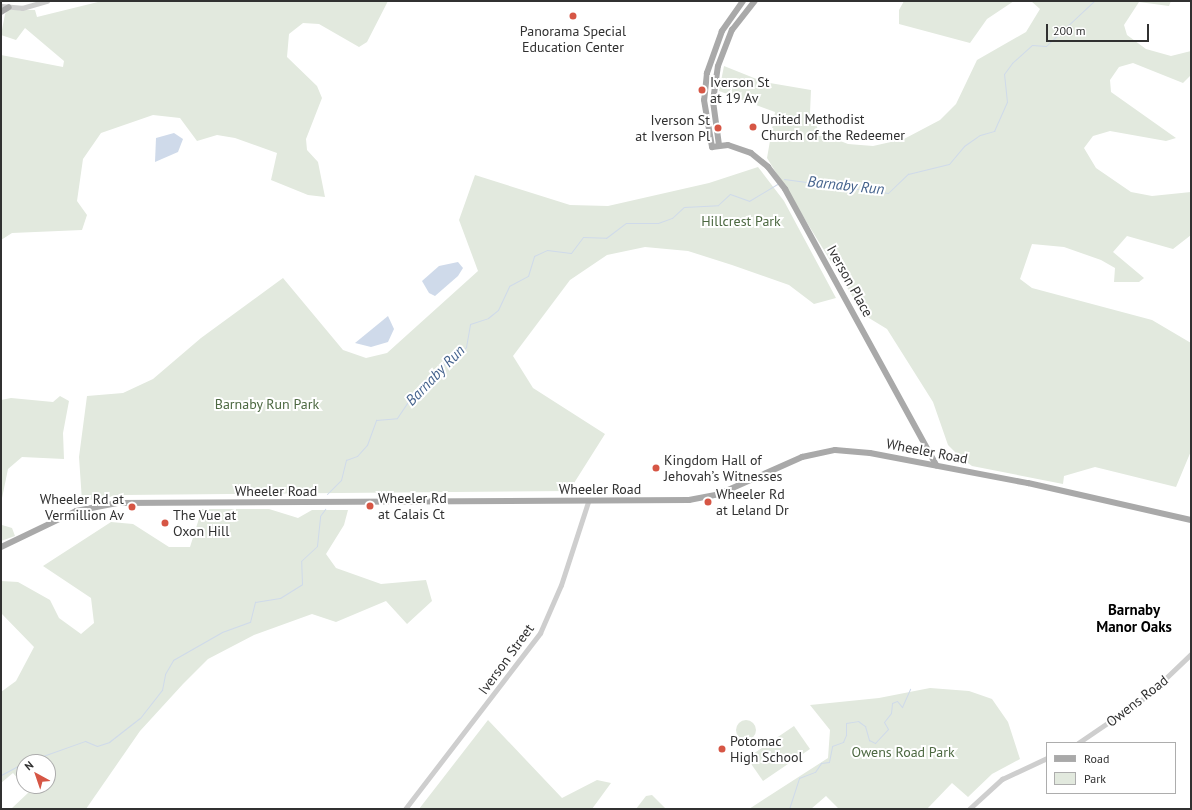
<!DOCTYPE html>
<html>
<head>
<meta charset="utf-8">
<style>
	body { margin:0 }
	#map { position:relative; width:1192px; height:810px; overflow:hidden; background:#fff; font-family:"PT Sans",sans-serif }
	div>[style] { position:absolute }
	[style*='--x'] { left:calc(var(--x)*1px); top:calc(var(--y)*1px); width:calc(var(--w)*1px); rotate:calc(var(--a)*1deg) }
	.green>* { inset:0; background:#e2e9de }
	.round { border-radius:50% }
	.water>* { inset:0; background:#cfdaea }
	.stream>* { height:1px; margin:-0.5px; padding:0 0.5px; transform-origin:0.5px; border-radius:0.5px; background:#cfdaea }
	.minor>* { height:5px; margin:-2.5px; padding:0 2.5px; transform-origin:2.5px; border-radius:2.5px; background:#cecece }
	.major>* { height:6px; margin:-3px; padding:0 3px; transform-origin:3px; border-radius:3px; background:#a9a9a9 }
	.dots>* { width:11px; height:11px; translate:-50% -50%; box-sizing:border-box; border:2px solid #fff; border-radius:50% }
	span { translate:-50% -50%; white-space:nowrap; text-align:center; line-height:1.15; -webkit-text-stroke:4px #fff; paint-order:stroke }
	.poi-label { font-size:14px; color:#313131 }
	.left { translate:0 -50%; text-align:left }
	.right { translate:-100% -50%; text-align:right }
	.park-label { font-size:14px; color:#4d6942 }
	.street-label { font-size:14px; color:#313131 }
	.water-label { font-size:15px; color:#45638d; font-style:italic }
	.neighbourhood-label { font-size:15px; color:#000; font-weight:700 }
	.frame { position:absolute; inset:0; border:2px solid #313131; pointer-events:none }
	.legend { position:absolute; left:1046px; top:742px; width:130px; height:52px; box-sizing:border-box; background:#fff; border:1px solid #adadad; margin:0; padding:5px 7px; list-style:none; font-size:12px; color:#313131 }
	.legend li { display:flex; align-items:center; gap:8px; height:20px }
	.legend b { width:20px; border:1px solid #adadad }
	.north { position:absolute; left:16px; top:754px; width:40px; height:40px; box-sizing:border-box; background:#fff; border:1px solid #adadad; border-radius:50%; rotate:320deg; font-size:11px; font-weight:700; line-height:16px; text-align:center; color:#313131 }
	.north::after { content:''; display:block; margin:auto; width:14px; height:18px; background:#d65645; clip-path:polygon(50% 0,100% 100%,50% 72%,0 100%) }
	.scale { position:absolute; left:1046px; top:24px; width:103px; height:18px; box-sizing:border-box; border:2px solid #313131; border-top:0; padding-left:5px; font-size:12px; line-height:14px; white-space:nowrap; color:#313131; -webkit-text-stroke:3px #fff; paint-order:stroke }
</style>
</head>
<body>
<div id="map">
	<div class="green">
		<i style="clip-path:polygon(102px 1px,388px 1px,367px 42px,359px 47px,319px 24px,303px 23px,289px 34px,287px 57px,317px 86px,322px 98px,306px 139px,307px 150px,318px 162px,325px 197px,308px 195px,271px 180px,277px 153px,235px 138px,217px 135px,197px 141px,180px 118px,153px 115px,101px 133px,83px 159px,77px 201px,87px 215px,82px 230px,12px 233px,1px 240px,1px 55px,63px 67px,64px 61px,25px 28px,16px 40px,1px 35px,5px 14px,8px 10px,35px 10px,37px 17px)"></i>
		<i style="clip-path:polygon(904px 1px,1014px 1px,987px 19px,970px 43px,899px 24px,899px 10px)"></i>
		<i style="clip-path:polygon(1031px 1px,1171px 1px,1169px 6px,1139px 2px,1124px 25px,1127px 35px,1146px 49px,1171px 56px,1191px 51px,1191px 75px,1183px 83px,1133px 63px,1119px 67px,1110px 80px,1111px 92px,1176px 138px,1166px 141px,1110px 131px,1093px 136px,1084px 148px,1096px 168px,1131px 192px,1152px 196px,1191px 192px,1191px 235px,1173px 249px,1127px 236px,1113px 252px,1144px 278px,1139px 282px,1114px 282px,1115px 268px,1101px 260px,1064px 247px,1032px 244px,1020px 279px,1032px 288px,1152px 320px,1191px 343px,1191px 451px,1176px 487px,1095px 467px,1064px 476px,1063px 484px,972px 466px,961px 458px,948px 445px,933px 402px,887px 329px,864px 315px,767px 158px,775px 112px,719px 91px,724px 66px,764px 82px,811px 90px,810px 113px,820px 133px,848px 144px,873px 146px,904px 139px,940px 120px,956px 104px,977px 60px,1026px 32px,1040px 9px)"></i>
		<i style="clip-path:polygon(758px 167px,784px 201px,836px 298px,814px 304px,789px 285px,732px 265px,688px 251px,645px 247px,607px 255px,570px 280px,513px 356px,533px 388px,605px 434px,569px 491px,123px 495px,82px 501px,79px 457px,87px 396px,123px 393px,153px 379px,201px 338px,283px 278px,343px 350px,366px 358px,387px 353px,478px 271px,459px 220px,475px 175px,570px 205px,608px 206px,709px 183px)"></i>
		<i style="clip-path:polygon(60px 396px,69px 401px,63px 433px,64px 459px,22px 457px,8px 469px,1px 503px,2px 525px,12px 528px,15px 536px,1px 541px,1px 400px,11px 398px,53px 402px)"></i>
		<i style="clip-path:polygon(202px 509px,269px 509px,298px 518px,312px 510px,348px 510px,344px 525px,326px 554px,336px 568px,381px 584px,426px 580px,432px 601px,407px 624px,386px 601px,336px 622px,312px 614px,254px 635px,208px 659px,183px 684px,140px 731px,86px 809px,11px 809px,29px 792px,24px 786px,48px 786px,48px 762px,24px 762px,24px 786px,13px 773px,1px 783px,1px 692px,16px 681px,34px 647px,1px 613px,1px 581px,18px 582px,50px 600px,59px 618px,81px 634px,94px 623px,91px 598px,43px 566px,111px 522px,133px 524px,169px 547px,190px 547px)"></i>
		<i style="clip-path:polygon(930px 688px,969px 691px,992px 699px,1008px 722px,1020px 759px,992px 774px,968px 797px,952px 783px,927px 809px,839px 809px,826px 796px,811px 809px,749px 809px,828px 758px,830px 730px,810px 705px,879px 698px)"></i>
		<i style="clip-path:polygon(488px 720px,562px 798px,597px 780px,611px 783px,592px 809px,419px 809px)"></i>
		<i class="round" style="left:736px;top:720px;width:20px;height:20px"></i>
		<i style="clip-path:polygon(794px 726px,810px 749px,763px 781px,747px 758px)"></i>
		<i style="clip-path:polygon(652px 795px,666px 809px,636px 809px,646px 796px)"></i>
	</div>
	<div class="water">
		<i style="clip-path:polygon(174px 133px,183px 139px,178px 152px,155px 162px,156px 138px)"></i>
		<i style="clip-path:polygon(458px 262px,463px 268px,458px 276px,435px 296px,429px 293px,422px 281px,439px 266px)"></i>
		<i style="clip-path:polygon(388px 316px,394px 329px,388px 342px,371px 347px,355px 343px)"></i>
	</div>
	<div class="stream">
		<i style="--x:1104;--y:1;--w:8;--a:0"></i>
		<i style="--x:784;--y:179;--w:105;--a:7.7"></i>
		<i style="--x:888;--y:193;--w:28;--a:-44"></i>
		<i style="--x:908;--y:174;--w:42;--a:-13.7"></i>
		<i style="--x:949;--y:164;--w:23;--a:-50"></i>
		<i style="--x:964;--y:146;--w:19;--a:-35"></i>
		<i style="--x:980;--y:135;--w:15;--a:-16"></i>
		<i style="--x:994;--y:131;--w:32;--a:-66"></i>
		<i style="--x:1007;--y:102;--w:28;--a:-96"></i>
		<i style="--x:1004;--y:74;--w:14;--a:-54"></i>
		<i style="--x:1012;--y:63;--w:27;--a:-42"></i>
		<i style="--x:1032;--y:45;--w:14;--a:4"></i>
		<i style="--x:1046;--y:46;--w:66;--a:-43.2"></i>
		<i style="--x:327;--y:494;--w:20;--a:-45"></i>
		<i style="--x:341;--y:480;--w:21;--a:-76"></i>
		<i style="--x:346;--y:460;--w:12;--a:-20"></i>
		<i style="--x:357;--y:456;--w:15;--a:-48"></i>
		<i style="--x:367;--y:445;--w:27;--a:-70"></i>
		<i style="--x:376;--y:420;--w:21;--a:-5"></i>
		<i style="--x:397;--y:418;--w:27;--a:-56"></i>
		<i style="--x:412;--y:396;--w:22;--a:-34"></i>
		<i style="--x:430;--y:384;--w:16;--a:-63"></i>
		<i style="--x:437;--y:370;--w:37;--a:-38"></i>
		<i style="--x:466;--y:347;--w:23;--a:-80"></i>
		<i style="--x:470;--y:324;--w:19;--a:-18"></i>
		<i style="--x:488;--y:318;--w:13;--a:-39"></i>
		<i style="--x:498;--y:310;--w:26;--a:-65"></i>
		<i style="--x:509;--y:286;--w:21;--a:-28"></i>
		<i style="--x:528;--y:276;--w:21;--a:-73"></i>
		<i style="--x:534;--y:256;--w:14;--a:-25"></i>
		<i style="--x:547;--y:250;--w:24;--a:7"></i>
		<i style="--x:571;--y:253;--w:20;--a:-53"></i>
		<i style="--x:583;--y:237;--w:23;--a:2"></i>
		<i style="--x:606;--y:238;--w:25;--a:-37"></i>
		<i style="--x:626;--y:223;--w:32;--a:0"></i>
		<i style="--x:658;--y:223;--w:15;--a:-20"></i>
		<i style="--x:672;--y:218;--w:16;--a:-43"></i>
		<i style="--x:684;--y:207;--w:34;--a:-3"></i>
		<i style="--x:718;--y:205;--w:16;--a:-43"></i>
		<i style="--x:730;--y:194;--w:20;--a:20"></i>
		<i style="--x:749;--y:201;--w:33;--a:-31"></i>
		<i style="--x:26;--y:762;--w:63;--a:-19.6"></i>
		<i style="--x:85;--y:741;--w:13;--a:23"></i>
		<i style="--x:97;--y:746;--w:13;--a:-18"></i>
		<i style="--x:109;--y:742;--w:39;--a:-38"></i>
		<i style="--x:140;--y:718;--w:36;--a:-52"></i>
		<i style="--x:162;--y:690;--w:16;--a:-79"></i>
		<i style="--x:165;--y:674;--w:16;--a:-60"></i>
		<i style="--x:173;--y:660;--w:56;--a:-29.7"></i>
		<i style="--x:222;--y:632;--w:30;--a:-20"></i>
		<i style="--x:250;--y:622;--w:21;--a:-76"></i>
		<i style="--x:255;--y:602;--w:25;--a:-9"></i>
		<i style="--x:280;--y:598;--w:26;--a:-32"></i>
		<i style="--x:302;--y:584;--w:23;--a:-92"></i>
		<i style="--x:301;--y:561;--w:22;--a:-43"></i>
		<i style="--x:317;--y:546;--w:30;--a:-84"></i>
		<i style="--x:320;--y:516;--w:9;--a:-54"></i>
		<i style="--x:1;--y:775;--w:26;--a:-28"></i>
		<i style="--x:789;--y:809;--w:33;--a:-72"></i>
		<i style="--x:799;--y:778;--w:17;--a:-21"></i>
		<i style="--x:815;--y:772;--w:11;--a:-56"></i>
		<i style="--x:821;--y:763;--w:8;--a:-7"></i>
		<i style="--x:829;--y:762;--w:16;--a:-79"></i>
		<i style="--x:832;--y:746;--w:12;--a:-20"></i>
		<i style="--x:843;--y:742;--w:8;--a:-67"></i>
		<i style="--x:846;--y:735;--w:12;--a:-90"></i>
		<i style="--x:846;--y:723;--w:12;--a:-9"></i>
		<i style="--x:858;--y:721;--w:9;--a:36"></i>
		<i style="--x:865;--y:726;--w:15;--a:74"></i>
		<i style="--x:869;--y:740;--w:7;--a:27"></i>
		<i style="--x:875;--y:743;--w:19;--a:-47"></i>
		<i style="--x:888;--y:729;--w:8;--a:-120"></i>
		<i style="--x:884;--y:722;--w:11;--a:-52"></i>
		<i style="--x:891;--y:713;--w:10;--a:-84"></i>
		<i style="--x:892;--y:703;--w:5;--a:-22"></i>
		<i style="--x:897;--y:701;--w:8;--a:50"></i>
		<i style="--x:902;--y:707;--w:20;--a:-66"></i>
	</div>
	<div class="minor">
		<i style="--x:1;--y:6;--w:21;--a:5"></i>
		<i style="--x:22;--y:8;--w:26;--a:-16"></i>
		<i style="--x:1078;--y:743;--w:83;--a:-34.3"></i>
		<i style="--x:1147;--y:696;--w:61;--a:-43.7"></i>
		<i style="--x:405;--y:809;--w:222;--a:-52.5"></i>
		<i style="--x:540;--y:633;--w:52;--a:-66.4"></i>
		<i style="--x:561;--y:585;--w:87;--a:-72"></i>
		<i style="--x:969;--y:809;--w:45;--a:-42.3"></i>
		<i style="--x:1002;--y:779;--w:50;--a:-25"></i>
	</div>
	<div class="major">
		<i style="--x:743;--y:1;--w:37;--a:125"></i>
		<i style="--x:722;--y:31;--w:45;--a:109.7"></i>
		<i style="--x:707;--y:73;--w:27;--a:96"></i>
		<i style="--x:704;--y:100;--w:48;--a:80.3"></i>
		<i style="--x:712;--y:147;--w:16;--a:-7"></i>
		<i style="--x:728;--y:145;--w:24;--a:19"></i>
		<i style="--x:751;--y:153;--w:22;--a:39"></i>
		<i style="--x:768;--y:167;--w:28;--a:52"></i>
		<i style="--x:785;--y:189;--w:315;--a:61.3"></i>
		<i style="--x:1;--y:12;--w:9;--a:-32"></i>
		<i style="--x:719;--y:145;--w:44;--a:-97.8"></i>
		<i style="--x:713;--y:101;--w:35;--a:-82"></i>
		<i style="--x:718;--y:66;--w:39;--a:-69"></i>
		<i style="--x:732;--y:30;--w:37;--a:-52"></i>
		<i style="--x:1;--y:547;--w:83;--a:-25.6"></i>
		<i style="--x:76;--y:511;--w:42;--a:-11"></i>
		<i style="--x:117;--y:503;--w:572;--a:-0.3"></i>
		<i style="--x:689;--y:500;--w:31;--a:-11"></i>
		<i style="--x:719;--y:494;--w:91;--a:-24"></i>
		<i style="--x:802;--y:457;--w:34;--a:-12"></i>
		<i style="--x:835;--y:450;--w:35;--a:5"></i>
		<i style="--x:870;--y:453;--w:161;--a:10.8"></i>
		<i style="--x:1028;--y:483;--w:167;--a:12.8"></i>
	</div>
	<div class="dots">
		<i style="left:573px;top:16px;background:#d65645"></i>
		<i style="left:702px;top:90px;background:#d65645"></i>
		<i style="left:753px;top:127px;background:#d65645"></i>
		<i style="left:718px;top:128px;background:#d65645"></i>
		<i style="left:656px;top:468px;background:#d65645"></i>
		<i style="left:708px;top:502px;background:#d65645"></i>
		<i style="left:370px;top:506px;background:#d65645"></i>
		<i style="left:132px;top:507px;background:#d65645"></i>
		<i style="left:165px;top:523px;background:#d65645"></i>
		<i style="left:722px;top:749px;background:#d65645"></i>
	</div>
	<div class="poi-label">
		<span style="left:573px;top:39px">Panorama Special<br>Education Center</span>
		<span class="left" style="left:710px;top:90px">Iverson St<br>at 19 Av</span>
		<span class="left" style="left:761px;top:127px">United Methodist<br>Church of the Redeemer</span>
		<span class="right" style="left:710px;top:128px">Iverson St<br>at Iverson Pl</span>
		<span class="left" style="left:664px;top:468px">Kingdom Hall of<br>Jehovah’s Witnesses</span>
		<span class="left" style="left:716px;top:502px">Wheeler Rd<br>at Leland Dr</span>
		<span class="left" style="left:378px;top:506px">Wheeler Rd<br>at Calais Ct</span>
		<span class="right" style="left:124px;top:507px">Wheeler Rd at<br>Vermillion Av</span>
		<span class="left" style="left:173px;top:523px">The Vue at<br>Oxon Hill</span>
		<span class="left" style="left:730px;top:749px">Potomac<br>High School</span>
	</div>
	<div class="park-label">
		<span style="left:741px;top:221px">Hillcrest Park</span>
		<span style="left:267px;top:404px">Barnaby Run Park</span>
		<span style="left:903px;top:752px">Owens Road Park</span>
	</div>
	<div class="street-label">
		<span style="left:850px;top:281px;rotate:61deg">Iverson Place</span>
		<span style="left:927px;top:451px;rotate:11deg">Wheeler Road</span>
		<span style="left:600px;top:489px">Wheeler Road</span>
		<span style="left:276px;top:491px">Wheeler Road</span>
		<span style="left:506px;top:659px;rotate:-54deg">Iverson Street</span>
		<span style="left:1137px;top:701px;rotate:-38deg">Owens Road</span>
	</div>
	<div class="water-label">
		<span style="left:846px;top:185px;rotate:6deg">Barnaby Run</span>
		<span style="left:435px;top:375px;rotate:-46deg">Barnaby Run</span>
	</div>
	<div class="neighbourhood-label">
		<span style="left:1134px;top:618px">Barnaby<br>Manor Oaks</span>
	</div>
	<div class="frame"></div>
	<ul class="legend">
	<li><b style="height:5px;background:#a9a9a9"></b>Road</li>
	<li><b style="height:11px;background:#e2e9de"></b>Park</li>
	</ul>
	<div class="north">N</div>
	<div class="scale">200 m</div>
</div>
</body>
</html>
